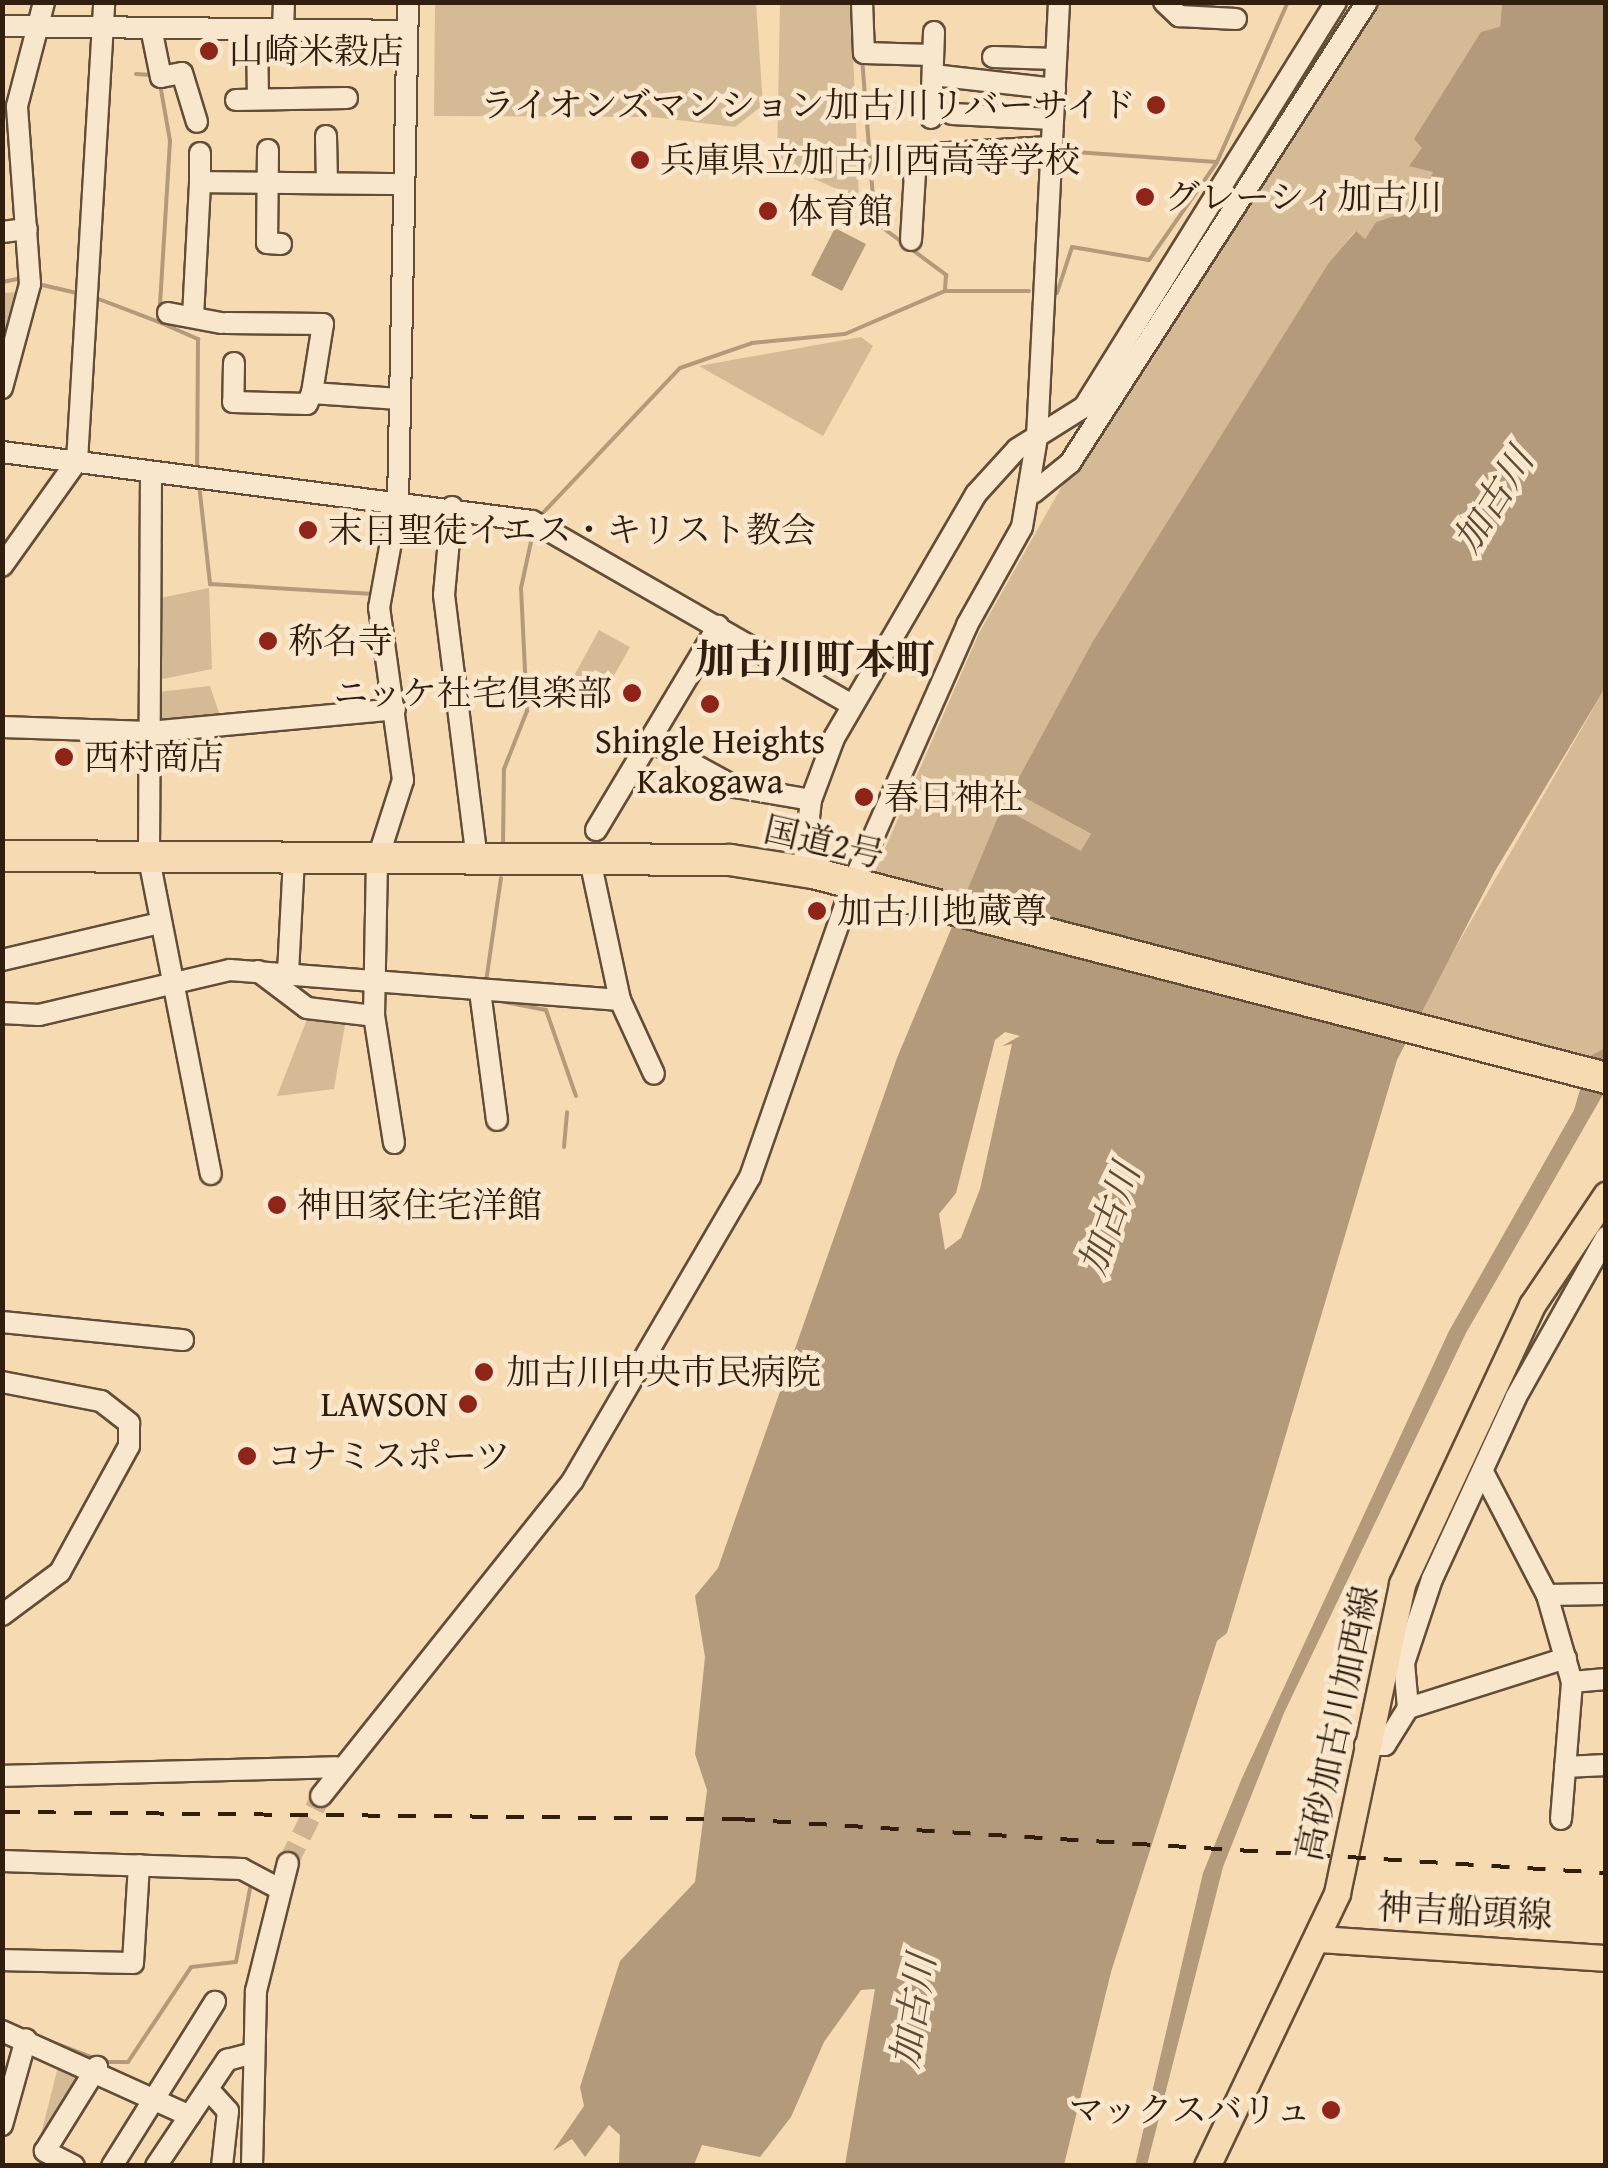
<!DOCTYPE html>
<html>
<head>
<meta charset="utf-8">
<style>
	body { margin:0 }
	#map { position:relative; width:1608px; height:2168px; overflow:hidden; background:#f6dab2; font-family:"Gentium Book Plus","Noto Serif JP",serif }
	div>[style] { position:absolute }
	[style*='--x'] { left:calc(var(--x)*1px); top:calc(var(--y)*1px); width:calc(var(--w)*1px); rotate:calc(var(--a)*1deg) }
	.green>* { inset:0; background:#d5ba96 }
	.water>* { inset:0; background:#b39a7b }
	.stream>* { height:4px; margin:-2px; padding:0 2px; transform-origin:2px; border-radius:2px; background:#b39a7b }
	.minor-tunnel>* { height:20px; margin-top:-10px; transform-origin:0; background:repeating-linear-gradient(90deg,#cfb491 0 20px,transparent 0 30px) }
	.roads { filter:drop-shadow(2px 0 #634d38) drop-shadow(-2px 0 #634d38) drop-shadow(0 2px #634d38) drop-shadow(0 -2px #634d38) }
	.minor>* { height:20px; margin:-10px; padding:0 10px; transform-origin:10px; border-radius:10px; background:#f9e7cd }
	.major>* { height:25px; margin:-12.5px; padding:0 12.5px; transform-origin:12.5px; border-radius:12.5px; background:#f6dab2 }
	.highway>* { height:30px; margin:-15px; padding:0 15px; transform-origin:15px; border-radius:15px; background:#f6dab2 }
	.rail>* { height:4px; margin-top:-2px; transform-origin:0; background:repeating-linear-gradient(90deg,#321e0f 0 18px,transparent 0 36px) }
	.dots>* { width:28px; height:28px; translate:-50% -50%; box-sizing:border-box; border:5px solid #f9e7cd; border-radius:50% }
	span { translate:-50% -50%; white-space:nowrap; text-align:center; line-height:1.15; -webkit-text-stroke:9px #f9e7cd; paint-order:stroke }
	.poi-label { font-size:35px; color:#321e0f }
	.left { translate:0 -50%; text-align:left }
	.right { translate:-100% -50%; text-align:right }
	.street-label { font-size:35px; color:#321e0f }
	.water-label { font-size:38px; color:#5f4935; font-style:italic }
	.quarter-label { font-size:40px; color:#321e0f; font-weight:700 }
	.frame { position:absolute; inset:0; border:5px solid #321e0f; pointer-events:none }
</style>
</head>
<body>
<div id="map">
	<div class="green">
		<i style="clip-path:polygon(435px 3px,756px 3px,763px 105px,735px 127px,653px 117px,434px 116px)"></i>
		<i style="clip-path:polygon(780px 3px,851px 3px,859px 199px,777px 162px)"></i>
		<i style="clip-path:polygon(1369px 3px,1502px 3px,1500px 27px,1422px 148px,1433px 172px,1412px 210px,1376px 222px,1365px 239px,1355px 231px,1328px 265px,1093px 641px,1018px 779px,1019px 794px,1092px 835px,1081px 852px,1003px 810px,960px 908px,870px 883px,979px 633px,1075px 463px)"></i>
		<i style="clip-path:polygon(23px 292px,3px 379px,3px 293px)"></i>
		<i style="clip-path:polygon(861px 337px,873px 346px,823px 436px,699px 366px)"></i>
		<i style="clip-path:polygon(209px 588px,212px 669px,158px 680px,160px 598px)"></i>
		<i style="clip-path:polygon(599px 630px,630px 647px,599px 702px,569px 685px)"></i>
		<i style="clip-path:polygon(210px 686px,221px 719px,159px 720px,158px 692px)"></i>
		<i style="clip-path:polygon(1605px 688px,1605px 1048px,1590px 1056px,1417px 1015px)"></i>
		<i style="clip-path:polygon(309px 1014px,346px 1019px,334px 1089px,277px 1096px)"></i>
		<i style="clip-path:polygon(59px 2063px,86px 2068px,38px 2146px)"></i>
	</div>
	<div class="water">
		<i style="clip-path:polygon(evenodd,1502px 3px,1605px 3px,1605px 688px,1495px 871px,1397px 1060px,1227px 1633px,1217px 1641px,1111px 1972px,1064px 2165px,845px 2165px,875px 1989px,861px 1990px,824px 2042px,791px 2117px,760px 2157px,702px 2145px,694px 2165px,619px 2165px,620px 2135px,609px 2125px,585px 2157px,572px 2139px,553px 2151px,584px 2106px,580px 2087px,620px 1961px,695px 1882px,707px 1790px,695px 1754px,705px 1657px,695px 1596px,718px 1568px,897px 1058px,998px 817px,1009px 811px,1081px 851px,1091px 834px,1018px 794px,1018px 779px,1093px 641px,1328px 264px,1356px 231px,1365px 239px,1376px 222px,1412px 210px,1433px 172px,1409px 166px,1422px 148px,1414px 139px,1481px 32px,1500px 27px,1502px 3px,1005px 1032px,1020px 1036px,1002px 1046px,1012px 1044px,980px 1189px,961px 1238px,945px 1250px,939px 1214px,956px 1193px,995px 1040px,1005px 1032px)"></i>
		<i style="clip-path:polygon(835px 228px,866px 244px,842px 291px,811px 275px)"></i>
		<i style="clip-path:polygon(1605px 1048px,1605px 1091px,1466px 1333px,1284px 1713px,1223px 1867px,1147px 2165px,1135px 2166px,1203px 1873px,1242px 1778px,1449px 1331px,1574px 1110px,1590px 1056px)"></i>
	</div>
	<div class="stream">
		<i style="--x:862;--y:58;--w:165;--a:85.5"></i>
		<i style="--x:875;--y:222;--w:89;--a:36.7"></i>
		<i style="--x:946;--y:275;--w:16;--a:94"></i>
		<i style="--x:136;--y:74;--w:16;--a:4"></i>
		<i style="--x:160;--y:84;--w:58;--a:80"></i>
		<i style="--x:170;--y:141;--w:181;--a:93.5"></i>
		<i style="--x:159;--y:322;--w:43;--a:23.6"></i>
		<i style="--x:198;--y:339;--w:131;--a:90.4"></i>
		<i style="--x:1075;--y:152;--w:142;--a:4"></i>
		<i style="--x:1217;--y:162;--w:175;--a:-66.1"></i>
		<i style="--x:2;--y:282;--w:21;--a:-11"></i>
		<i style="--x:38;--y:284;--w:40;--a:13"></i>
		<i style="--x:1057;--y:293;--w:48;--a:-71.9"></i>
		<i style="--x:1072;--y:247;--w:78;--a:9.6"></i>
		<i style="--x:1149;--y:260;--w:119;--a:-55.2"></i>
		<i style="--x:96;--y:298;--w:67;--a:20.9"></i>
		<i style="--x:199;--y:484;--w:101;--a:83.7"></i>
		<i style="--x:210;--y:584;--w:163;--a:3.5"></i>
		<i style="--x:541;--y:515;--w:202;--a:-46.6"></i>
		<i style="--x:680;--y:368;--w:76;--a:-19.1"></i>
		<i style="--x:752;--y:343;--w:93;--a:-5.5"></i>
		<i style="--x:845;--y:334;--w:109;--a:-23.3"></i>
		<i style="--x:945;--y:291;--w:84;--a:0"></i>
		<i style="--x:503;--y:846;--w:77;--a:-89.3"></i>
		<i style="--x:504;--y:769;--w:62;--a:-68.4"></i>
		<i style="--x:527;--y:711;--w:123;--a:-92.8"></i>
		<i style="--x:521;--y:588;--w:61;--a:-77.8"></i>
		<i style="--x:486;--y:982;--w:105;--a:-81.8"></i>
		<i style="--x:494;--y:1000;--w:53;--a:10.9"></i>
		<i style="--x:546;--y:1010;--w:91;--a:70.8"></i>
		<i style="--x:564;--y:1147;--w:35;--a:-85"></i>
		<i style="--x:39;--y:2037;--w:61;--a:21.1"></i>
		<i style="--x:104;--y:2062;--w:24;--a:0"></i>
		<i style="--x:128;--y:2062;--w:114;--a:-56.4"></i>
		<i style="--x:191;--y:1967;--w:45;--a:-6.3"></i>
		<i style="--x:236;--y:1962;--w:80;--a:-79.2"></i>
	</div>
	<div class="minor-tunnel">
		<i style="--x:288;--y:1863;--w:75;--a:-63.8"></i>
	</div>
	<div class="roads">
		<div class="minor">
			<i style="--x:862;--y:2;--w:51;--a:87.8"></i>
			<i style="--x:864;--y:53;--w:68;--a:1.7"></i>
			<i style="--x:1164;--y:2;--w:21;--a:43"></i>
			<i style="--x:1179;--y:16;--w:57;--a:3"></i>
			<i style="--x:2;--y:26;--w:405;--a:0.7"></i>
			<i style="--x:151;--y:28;--w:50;--a:78.5"></i>
			<i style="--x:161;--y:77;--w:21;--a:-11"></i>
			<i style="--x:182;--y:73;--w:51;--a:73"></i>
			<i style="--x:257;--y:30;--w:69;--a:89.2"></i>
			<i style="--x:283;--y:30;--w:28;--a:-88"></i>
			<i style="--x:993;--y:57;--w:63;--a:1.8"></i>
			<i style="--x:933;--y:75;--w:123;--a:6.5"></i>
			<i style="--x:236;--y:100;--w:111;--a:-1"></i>
			<i style="--x:952;--y:114;--w:101;--a:2.8"></i>
			<i style="--x:931;--y:118;--w:86;--a:-88"></i>
			<i style="--x:326;--y:136;--w:47;--a:88.8"></i>
			<i style="--x:268;--y:150;--w:93;--a:90.6"></i>
			<i style="--x:267;--y:243;--w:14;--a:4"></i>
			<i style="--x:200;--y:153;--w:29;--a:90"></i>
			<i style="--x:2;--y:232;--w:25;--a:-7"></i>
			<i style="--x:911;--y:240;--w:85;--a:-86.6"></i>
			<i style="--x:916;--y:155;--w:136;--a:-3.4"></i>
			<i style="--x:168;--y:313;--w:54;--a:10.7"></i>
			<i style="--x:193;--y:317;--w:135;--a:-87"></i>
			<i style="--x:200;--y:182;--w:204;--a:0.6"></i>
			<i style="--x:226;--y:323;--w:97;--a:0.6"></i>
			<i style="--x:323;--y:324;--w:70;--a:99.1"></i>
			<i style="--x:234;--y:363;--w:39;--a:91"></i>
			<i style="--x:233;--y:402;--w:74;--a:1.5"></i>
			<i style="--x:307;--y:404;--w:12;--a:-66"></i>
			<i style="--x:312;--y:393;--w:87;--a:3.9"></i>
			<i style="--x:2;--y:388;--w:108;--a:-74.9"></i>
			<i style="--x:30;--y:284;--w:178;--a:-94.2"></i>
			<i style="--x:17;--y:106;--w:107;--a:-75.4"></i>
			<i style="--x:2;--y:452;--w:534;--a:7.42"></i>
			<i style="--x:532;--y:521;--w:369;--a:29.9"></i>
			<i style="--x:151;--y:472;--w:387;--a:90.3"></i>
			<i style="--x:149;--y:859;--w:321;--a:78.9"></i>
			<i style="--x:1033;--y:493;--w:48;--a:-39"></i>
			<i style="--x:1070;--y:463;--w:548;--a:-57.21"></i>
			<i style="--x:452;--y:507;--w:88;--a:95.2"></i>
			<i style="--x:444;--y:595;--w:267;--a:82.9"></i>
			<i style="--x:2;--y:566;--w:129;--a:-54.5"></i>
			<i style="--x:77;--y:461;--w:460;--a:-86.6"></i>
			<i style="--x:2;--y:727;--w:147;--a:1.9"></i>
			<i style="--x:149;--y:732;--w:247;--a:-5.3"></i>
			<i style="--x:651;--y:741;--w:96;--a:28.7"></i>
			<i style="--x:735;--y:787;--w:77;--a:9.7"></i>
			<i style="--x:596;--y:830;--w:238;--a:-59.1"></i>
			<i style="--x:590;--y:860;--w:143;--a:77.9"></i>
			<i style="--x:620;--y:1000;--w:81;--a:65.3"></i>
			<i style="--x:803;--y:872;--w:72;--a:-83.7"></i>
			<i style="--x:811;--y:800;--w:66;--a:-69.6"></i>
			<i style="--x:834;--y:738;--w:282;--a:-59.8"></i>
			<i style="--x:976;--y:494;--w:61;--a:-47.7"></i>
			<i style="--x:1017;--y:449;--w:79;--a:-32.1"></i>
			<i style="--x:1084;--y:407;--w:477;--a:-58.1"></i>
			<i style="--x:2;--y:960;--w:162;--a:-13.2"></i>
			<i style="--x:258;--y:971;--w:61;--a:37.1"></i>
			<i style="--x:307;--y:1008;--w:67;--a:6.8"></i>
			<i style="--x:288;--y:973;--w:116;--a:-87"></i>
			<i style="--x:480;--y:991;--w:130;--a:82.5"></i>
			<i style="--x:2;--y:1013;--w:37;--a:3"></i>
			<i style="--x:39;--y:1015;--w:196;--a:-13.3"></i>
			<i style="--x:230;--y:970;--w:391;--a:4.4"></i>
			<i style="--x:394;--y:1143;--w:129;--a:-98.9"></i>
			<i style="--x:374;--y:1016;--w:155;--a:-88.9"></i>
			<i style="--x:377;--y:861;--w:85;--a:-72.2"></i>
			<i style="--x:403;--y:780;--w:174;--a:-97.9"></i>
			<i style="--x:379;--y:608;--w:107;--a:-79.7"></i>
			<i style="--x:398;--y:503;--w:501;--a:-88.86"></i>
			<i style="--x:2;--y:1322;--w:182;--a:5.7"></i>
			<i style="--x:2;--y:1382;--w:101;--a:10.9"></i>
			<i style="--x:101;--y:1401;--w:36;--a:38"></i>
			<i style="--x:129;--y:1423;--w:23;--a:90"></i>
			<i style="--x:129;--y:1446;--w:144;--a:118.7"></i>
			<i style="--x:60;--y:1572;--w:72;--a:143.4"></i>
			<i style="--x:1483;--y:1472;--w:139;--a:62.5"></i>
			<i style="--x:1547;--y:1595;--w:91;--a:74"></i>
			<i style="--x:1572;--y:1682;--w:34;--a:-5"></i>
			<i style="--x:1547;--y:1595;--w:59;--a:-1"></i>
			<i style="--x:1566;--y:1658;--w:166;--a:162.4"></i>
			<i style="--x:1408;--y:1708;--w:45;--a:-95.1"></i>
			<i style="--x:1404;--y:1663;--w:89;--a:-71.6"></i>
			<i style="--x:1432;--y:1579;--w:200;--a:-65.2"></i>
			<i style="--x:1516;--y:1397;--w:184;--a:-60.6"></i>
			<i style="--x:1365;--y:1745;--w:20;--a:0"></i>
			<i style="--x:1385;--y:1745;--w:44;--a:-58.1"></i>
			<i style="--x:1565;--y:1767;--w:41;--a:-2.8"></i>
			<i style="--x:2;--y:1776;--w:334;--a:-1.5"></i>
			<i style="--x:321;--y:1796;--w:404;--a:-51.4"></i>
			<i style="--x:573;--y:1480;--w:351;--a:-59.7"></i>
			<i style="--x:750;--y:1177;--w:309;--a:-70.7"></i>
			<i style="--x:852;--y:885;--w:284;--a:-66.1"></i>
			<i style="--x:967;--y:625;--w:112;--a:-60.7"></i>
			<i style="--x:1022;--y:527;--w:91;--a:-80.5"></i>
			<i style="--x:1037;--y:437;--w:436;--a:-87.1"></i>
			<i style="--x:1561;--y:1819;--w:137;--a:-85.4"></i>
			<i style="--x:2;--y:1861;--w:240;--a:1.9"></i>
			<i style="--x:242;--y:1869;--w:40;--a:28"></i>
			<i style="--x:2;--y:1960;--w:131;--a:1.3"></i>
			<i style="--x:133;--y:1963;--w:98;--a:-86.5"></i>
			<i style="--x:2;--y:2031;--w:206;--a:24.3"></i>
			<i style="--x:208;--y:2089;--w:30;--a:48"></i>
			<i style="--x:228;--y:2111;--w:55;--a:96.2"></i>
			<i style="--x:2;--y:2125;--w:89;--a:-74.4"></i>
			<i style="--x:74;--y:2166;--w:33;--a:-153"></i>
			<i style="--x:45;--y:2151;--w:99;--a:-58.2"></i>
			<i style="--x:112;--y:2166;--w:194;--a:-57.9"></i>
			<i style="--x:156;--y:2166;--w:128;--a:-56.2"></i>
			<i style="--x:227;--y:2060;--w:23;--a:-15"></i>
			<i style="--x:252;--y:2166;--w:175;--a:-88.7"></i>
			<i style="--x:256;--y:1991;--w:132;--a:-76"></i>
		</div>
		<div class="major">
			<i style="--x:1320;--y:1939;--w:287;--a:3.8"></i>
			<i style="--x:1207;--y:2166;--w:302;--a:-64.5"></i>
			<i style="--x:1337;--y:1893;--w:316;--a:-78.1"></i>
			<i style="--x:1402;--y:1584;--w:308;--a:-65"></i>
			<i style="--x:1532;--y:1305;--w:133;--a:-56.1"></i>
		</div>
		<div class="highway">
			<i style="--x:2;--y:856;--w:728;--a:0.31"></i>
			<i style="--x:730;--y:860;--w:84;--a:8.9"></i>
			<i style="--x:813;--y:873;--w:819;--a:14.49"></i>
		</div>
	</div>
	<div class="rail">
		<i style="--x:2;--y:1812;--w:735;--a:0.55"></i>
		<i style="--x:737;--y:1819;--w:871;--a:3.56"></i>
	</div>
	<div class="dots">
		<i style="left:209px;top:51px;background:#8f2418"></i>
		<i style="left:1156px;top:105px;background:#8f2418"></i>
		<i style="left:640px;top:160px;background:#8f2418"></i>
		<i style="left:1145px;top:197px;background:#8f2418"></i>
		<i style="left:768px;top:211px;background:#8f2418"></i>
		<i style="left:308px;top:530px;background:#8f2418"></i>
		<i style="left:268px;top:641px;background:#8f2418"></i>
		<i style="left:632px;top:693px;background:#8f2418"></i>
		<i style="left:710px;top:704px;background:#8f2418"></i>
		<i style="left:64px;top:757px;background:#8f2418"></i>
		<i style="left:864px;top:797px;background:#8f2418"></i>
		<i style="left:817px;top:911px;background:#8f2418"></i>
		<i style="left:277px;top:1205px;background:#8f2418"></i>
		<i style="left:484px;top:1372px;background:#8f2418"></i>
		<i style="left:468px;top:1404px;background:#8f2418"></i>
		<i style="left:247px;top:1456px;background:#8f2418"></i>
		<i style="left:1331px;top:2110px;background:#8f2418"></i>
	</div>
	<div class="poi-label">
		<span class="left" style="left:229px;top:51px">山崎米穀店</span>
		<span class="right" style="left:1136px;top:105px">ライオンズマンション加古川リバーサイド</span>
		<span class="left" style="left:660px;top:160px">兵庫県立加古川西高等学校</span>
		<span class="left" style="left:1165px;top:197px">グレーシィ加古川</span>
		<span class="left" style="left:788px;top:211px">体育館</span>
		<span class="left" style="left:328px;top:530px">末日聖徒イエス・キリスト教会</span>
		<span class="left" style="left:288px;top:641px">称名寺</span>
		<span class="right" style="left:612px;top:693px">ニッケ社宅倶楽部</span>
		<span style="left:710px;top:761px">Shingle Heights<br>Kakogawa</span>
		<span class="left" style="left:84px;top:757px">西村商店</span>
		<span class="left" style="left:884px;top:797px">春日神社</span>
		<span class="left" style="left:837px;top:911px">加古川地蔵尊</span>
		<span class="left" style="left:297px;top:1205px">神田家住宅洋館</span>
		<span class="left" style="left:506px;top:1372px">加古川中央市民病院</span>
		<span class="right" style="left:448px;top:1404px">LAWSON</span>
		<span class="left" style="left:267px;top:1456px">コナミスポーツ</span>
		<span class="right" style="left:1311px;top:2110px">マックスバリュ</span>
	</div>
	<div class="street-label">
		<span style="left:824px;top:842px;rotate:13deg">国道2号</span>
		<span style="left:1337px;top:1723px;rotate:-78deg">高砂加古川加西線</span>
		<span style="left:1465px;top:1911px;rotate:3deg">神吉船頭線</span>
	</div>
	<div class="water-label">
		<span style="left:1493px;top:500px;rotate:-58deg">加古川</span>
		<span style="left:1109px;top:1219px;rotate:-71deg">加古川</span>
		<span style="left:913px;top:2011px;rotate:-81deg">加古川</span>
	</div>
	<div class="quarter-label">
		<span style="left:815px;top:659px">加古川町本町</span>
	</div>
	<div class="frame"></div>
</div>
</body>
</html>
